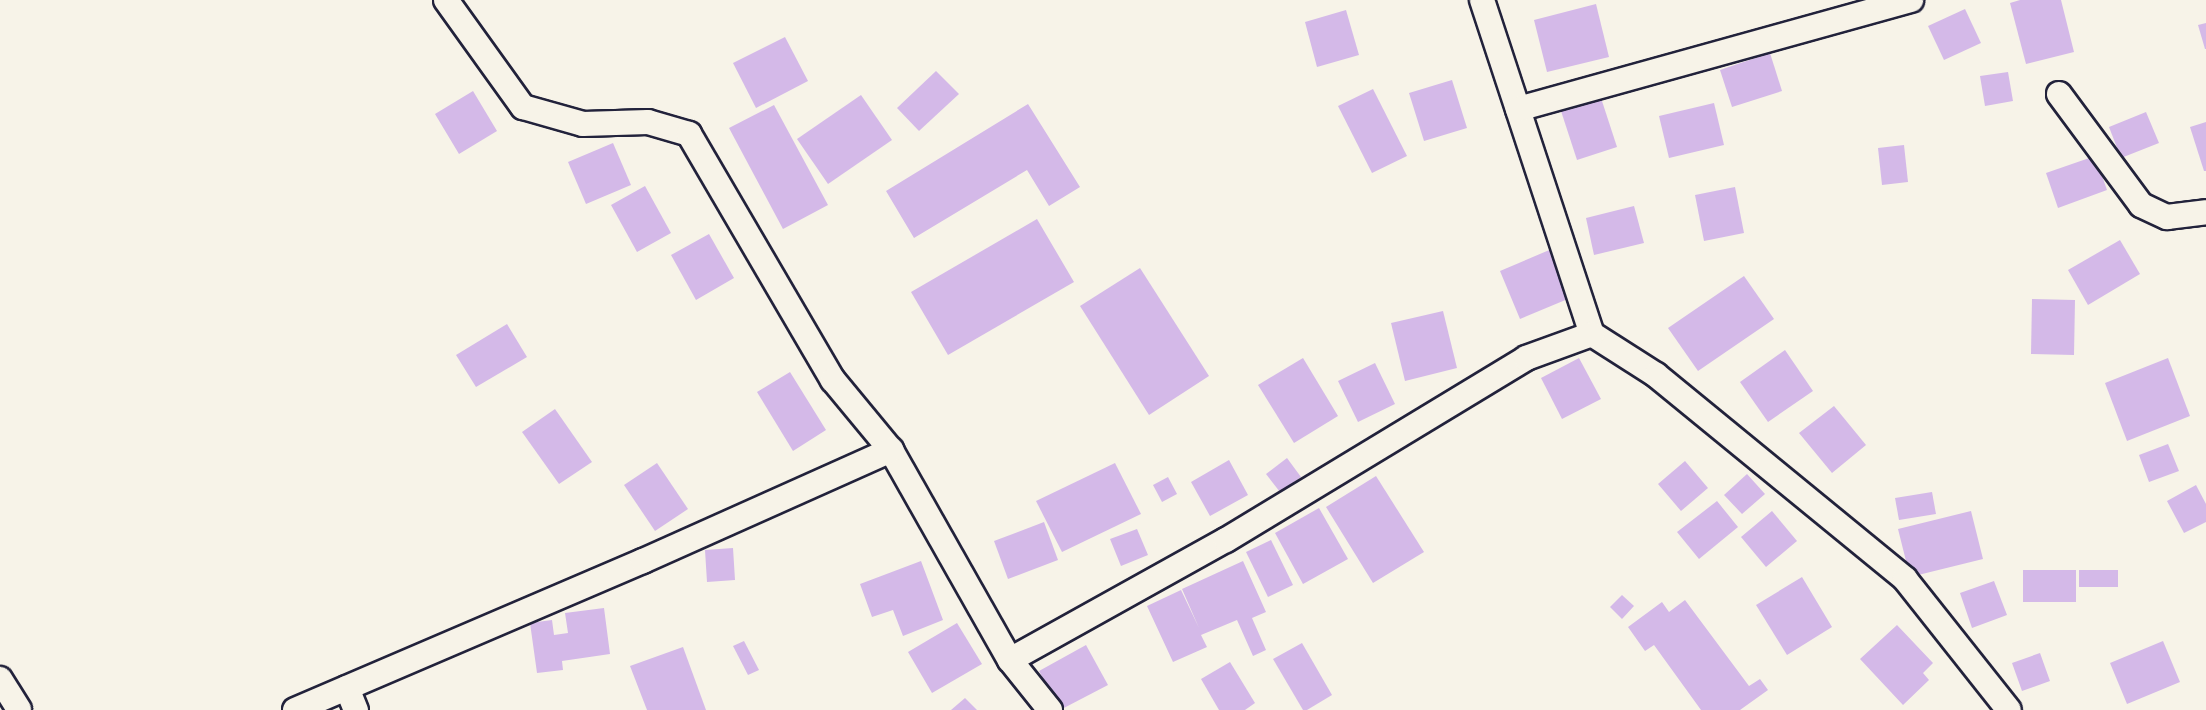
<!DOCTYPE html>
<html>
<head>
<meta charset="utf-8">
<style>
	body { margin:0 }
	#map { position:relative; width:2206px; height:710px; overflow:hidden; background:#f7f3e8; font-family:Dekko,sans-serif }
	div>[style] { position:absolute }
	[style*='--x'] { left:calc(var(--x)*1px); top:calc(var(--y)*1px); width:calc(var(--w)*1px); rotate:calc(var(--a)*1deg) }
	.building>* { inset:0; background:#d4b9e8 }
	.roads { filter:drop-shadow(2px 0 #22223b) drop-shadow(-2px 0 #22223b) drop-shadow(0 2px #22223b) drop-shadow(0 -2px #22223b) }
	.minor>* { height:24px; margin:-12px; padding:0 12px; transform-origin:12px; border-radius:12px; background:#f7f3e8 }
	span { translate:-50% -50%; white-space:nowrap; text-align:center; line-height:1.15; -webkit-text-stroke:5px #f7f3e8; paint-order:stroke }
</style>
</head>
<body>
<div id="map">
	<div class="building">
		<i style="clip-path:polygon(2020px 0,2061px 0,2074px 52px,2026px 64px,2010px 3px)"></i>
		<i style="clip-path:polygon(1596px 4px,1609px 57px,1547px 72px,1534px 20px)"></i>
		<i style="clip-path:polygon(1965px 9px,1981px 43px,1944px 60px,1928px 26px)"></i>
		<i style="clip-path:polygon(1346px 10px,1359px 55px,1317px 67px,1305px 22px)"></i>
		<i style="clip-path:polygon(2206px 23px,2206px 49px,2205px 49px,2198px 25px)"></i>
		<i style="clip-path:polygon(785px 37px,808px 81px,756px 108px,733px 63px)"></i>
		<i style="clip-path:polygon(1770px 53px,1782px 91px,1732px 107px,1720px 70px)"></i>
		<i style="clip-path:polygon(936px 71px,959px 94px,919px 131px,897px 108px)"></i>
		<i style="clip-path:polygon(2008px 72px,2013px 101px,1985px 106px,1980px 76px)"></i>
		<i style="clip-path:polygon(1452px 80px,1467px 128px,1424px 141px,1409px 93px)"></i>
		<i style="clip-path:polygon(1373px 89px,1407px 156px,1372px 173px,1338px 106px)"></i>
		<i style="clip-path:polygon(473px 91px,497px 131px,459px 154px,435px 114px)"></i>
		<i style="clip-path:polygon(861px 95px,892px 140px,828px 184px,797px 139px)"></i>
		<i style="clip-path:polygon(1601px 98px,1617px 147px,1577px 160px,1561px 111px)"></i>
		<i style="clip-path:polygon(1714px 103px,1724px 145px,1669px 158px,1659px 116px)"></i>
		<i style="clip-path:polygon(1028px 104px,1080px 187px,1049px 206px,1027px 170px,914px 238px,886px 191px)"></i>
		<i style="clip-path:polygon(774px 105px,828px 205px,783px 229px,729px 128px)"></i>
		<i style="clip-path:polygon(2146px 112px,2159px 143px,2121px 158px,2109px 127px)"></i>
		<i style="clip-path:polygon(2206px 122px,2206px 171px,2204px 171px,2190px 127px)"></i>
		<i style="clip-path:polygon(613px 143px,631px 185px,586px 204px,568px 162px)"></i>
		<i style="clip-path:polygon(1904px 145px,1908px 182px,1882px 185px,1878px 148px)"></i>
		<i style="clip-path:polygon(2095px 156px,2107px 190px,2058px 208px,2046px 173px)"></i>
		<i style="clip-path:polygon(645px 186px,671px 233px,637px 252px,611px 205px)"></i>
		<i style="clip-path:polygon(1735px 187px,1744px 233px,1704px 241px,1695px 195px)"></i>
		<i style="clip-path:polygon(1634px 206px,1644px 243px,1594px 255px,1586px 218px)"></i>
		<i style="clip-path:polygon(1037px 219px,1074px 282px,948px 355px,911px 292px)"></i>
		<i style="clip-path:polygon(709px 234px,734px 278px,696px 300px,671px 255px)"></i>
		<i style="clip-path:polygon(2120px 240px,2140px 274px,2088px 305px,2068px 270px)"></i>
		<i style="clip-path:polygon(1554px 248px,1575px 296px,1520px 319px,1500px 271px)"></i>
		<i style="clip-path:polygon(1140px 268px,1209px 376px,1149px 415px,1080px 306px)"></i>
		<i style="clip-path:polygon(1744px 276px,1774px 319px,1698px 371px,1668px 328px)"></i>
		<i style="clip-path:polygon(2032px 299px,2075px 300px,2074px 355px,2031px 354px)"></i>
		<i style="clip-path:polygon(1443px 311px,1457px 368px,1405px 381px,1391px 323px)"></i>
		<i style="clip-path:polygon(507px 324px,527px 357px,476px 387px,456px 355px)"></i>
		<i style="clip-path:polygon(1785px 350px,1813px 391px,1768px 422px,1740px 382px)"></i>
		<i style="clip-path:polygon(1303px 358px,1338px 416px,1294px 443px,1258px 385px)"></i>
		<i style="clip-path:polygon(1579px 358px,1601px 399px,1562px 419px,1541px 378px)"></i>
		<i style="clip-path:polygon(2168px 358px,2190px 416px,2127px 441px,2105px 383px)"></i>
		<i style="clip-path:polygon(1375px 363px,1395px 404px,1358px 422px,1338px 381px)"></i>
		<i style="clip-path:polygon(790px 372px,826px 430px,793px 451px,757px 392px)"></i>
		<i style="clip-path:polygon(1834px 406px,1866px 445px,1832px 473px,1799px 433px)"></i>
		<i style="clip-path:polygon(555px 409px,592px 462px,559px 484px,522px 432px)"></i>
		<i style="clip-path:polygon(2168px 444px,2179px 471px,2149px 482px,2139px 455px)"></i>
		<i style="clip-path:polygon(1287px 458px,1301px 477px,1280px 492px,1266px 474px)"></i>
		<i style="clip-path:polygon(1229px 460px,1248px 495px,1210px 516px,1191px 482px)"></i>
		<i style="clip-path:polygon(1685px 461px,1708px 488px,1681px 511px,1658px 484px)"></i>
		<i style="clip-path:polygon(657px 463px,688px 509px,655px 531px,624px 485px)"></i>
		<i style="clip-path:polygon(1115px 463px,1141px 514px,1062px 552px,1036px 501px)"></i>
		<i style="clip-path:polygon(1747px 474px,1765px 494px,1742px 514px,1724px 495px)"></i>
		<i style="clip-path:polygon(1376px 476px,1424px 552px,1373px 583px,1326px 507px)"></i>
		<i style="clip-path:polygon(1168px 477px,1177px 494px,1162px 502px,1153px 485px)"></i>
		<i style="clip-path:polygon(2196px 485px,2206px 504px,2206px 522px,2184px 533px,2167px 501px)"></i>
		<i style="clip-path:polygon(1932px 492px,1936px 514px,1899px 520px,1895px 498px)"></i>
		<i style="clip-path:polygon(1717px 501px,1738px 527px,1699px 559px,1677px 532px)"></i>
		<i style="clip-path:polygon(1319px 508px,1348px 559px,1303px 584px,1275px 533px)"></i>
		<i style="clip-path:polygon(1772px 511px,1797px 541px,1766px 567px,1741px 537px)"></i>
		<i style="clip-path:polygon(1971px 511px,1983px 559px,1910px 577px,1898px 529px)"></i>
		<i style="clip-path:polygon(1044px 522px,1058px 560px,1008px 579px,994px 541px)"></i>
		<i style="clip-path:polygon(1137px 529px,1148px 555px,1121px 566px,1110px 539px)"></i>
		<i style="clip-path:polygon(1271px 540px,1293px 585px,1268px 597px,1246px 552px)"></i>
		<i style="clip-path:polygon(733px 548px,735px 580px,707px 582px,705px 550px)"></i>
		<i style="clip-path:polygon(921px 561px,943px 620px,903px 636px,893px 610px,872px 617px,860px 584px)"></i>
		<i style="clip-path:polygon(1243px 561px,1266px 612px,1252px 618px,1266px 650px,1253px 656px,1237px 620px,1201px 635px,1207px 647px,1173px 662px,1147px 606px,1181px 590px,1199px 628px,1182px 589px)"></i>
		<i style="clip-path:polygon(2023px 570px,2076px 570px,2076px 602px,2023px 602px)"></i>
		<i style="clip-path:polygon(2079px 570px,2118px 570px,2118px 587px,2079px 587px)"></i>
		<i style="clip-path:polygon(1802px 577px,1832px 627px,1787px 655px,1756px 605px)"></i>
		<i style="clip-path:polygon(1994px 581px,2007px 615px,1972px 628px,1960px 593px)"></i>
		<i style="clip-path:polygon(1622px 595px,1634px 606px,1622px 619px,1610px 607px)"></i>
		<i style="clip-path:polygon(1685px 600px,1749px 686px,1760px 679px,1768px 690px,1740px 710px,1701px 710px,1654px 645px,1645px 651px,1628px 627px,1662px 602px,1669px 612px)"></i>
		<i style="clip-path:polygon(604px 608px,610px 654px,562px 661px,563px 670px,537px 673px,530px 623px,552px 620px,554px 635px,568px 633px,565px 613px)"></i>
		<i style="clip-path:polygon(957px 623px,982px 664px,932px 693px,908px 652px)"></i>
		<i style="clip-path:polygon(1897px 625px,1933px 663px,1923px 673px,1929px 680px,1903px 705px,1860px 659px)"></i>
		<i style="clip-path:polygon(744px 641px,759px 670px,748px 675px,733px 646px)"></i>
		<i style="clip-path:polygon(2163px 641px,2180px 682px,2127px 704px,2110px 663px)"></i>
		<i style="clip-path:polygon(1302px 643px,1332px 695px,1307px 710px,1303px 710px,1273px 659px)"></i>
		<i style="clip-path:polygon(1086px 645px,1108px 685px,1060px 710px,1039px 671px)"></i>
		<i style="clip-path:polygon(683px 647px,706px 710px,647px 710px,630px 666px)"></i>
		<i style="clip-path:polygon(2040px 653px,2050px 681px,2022px 691px,2012px 663px)"></i>
		<i style="clip-path:polygon(1230px 662px,1255px 703px,1245px 710px,1219px 710px,1201px 679px)"></i>
		<i style="clip-path:polygon(965px 698px,977px 710px,951px 710px)"></i>
	</div>
	<div class="roads">
		<div class="minor">
			<i style="--x:446;--y:0;--w:132;--a:54.3"></i>
			<i style="--x:523;--y:107;--w:62;--a:15.8"></i>
			<i style="--x:583;--y:124;--w:65;--a:-1.8"></i>
			<i style="--x:648;--y:122;--w:43;--a:16.3"></i>
			<i style="--x:689;--y:134;--w:285;--a:59.7"></i>
			<i style="--x:833;--y:380;--w:91;--a:50.4"></i>
			<i style="--x:891;--y:450;--w:241;--a:60.5"></i>
			<i style="--x:1010;--y:660;--w:64;--a:51.3"></i>
			<i style="--x:1482;--y:0;--w:352;--a:71.8"></i>
			<i style="--x:1592;--y:334;--w:76;--a:32.6"></i>
			<i style="--x:1656;--y:375;--w:322;--a:39.3"></i>
			<i style="--x:1905;--y:579;--w:167;--a:51.6"></i>
			<i style="--x:2059;--y:94;--w:138;--a:53.5"></i>
			<i style="--x:2141;--y:205;--w:29;--a:25"></i>
			<i style="--x:2167;--y:217;--w:39;--a:-7"></i>
			<i style="--x:1518;--y:109;--w:408;--a:-15.5"></i>
			<i style="--x:1010;--y:660;--w:247;--a:-29.1"></i>
			<i style="--x:1226;--y:540;--w:351;--a:-31.2"></i>
			<i style="--x:1526;--y:358;--w:70;--a:-20"></i>
			<i style="--x:0;--y:679;--w:36;--a:58"></i>
			<i style="--x:347;--y:688;--w:24;--a:68"></i>
			<i style="--x:295;--y:710;--w:379;--a:-23.2"></i>
			<i style="--x:643;--y:561;--w:272;--a:-24.1"></i>
		</div>
	</div>
</div>
</body>
</html>
